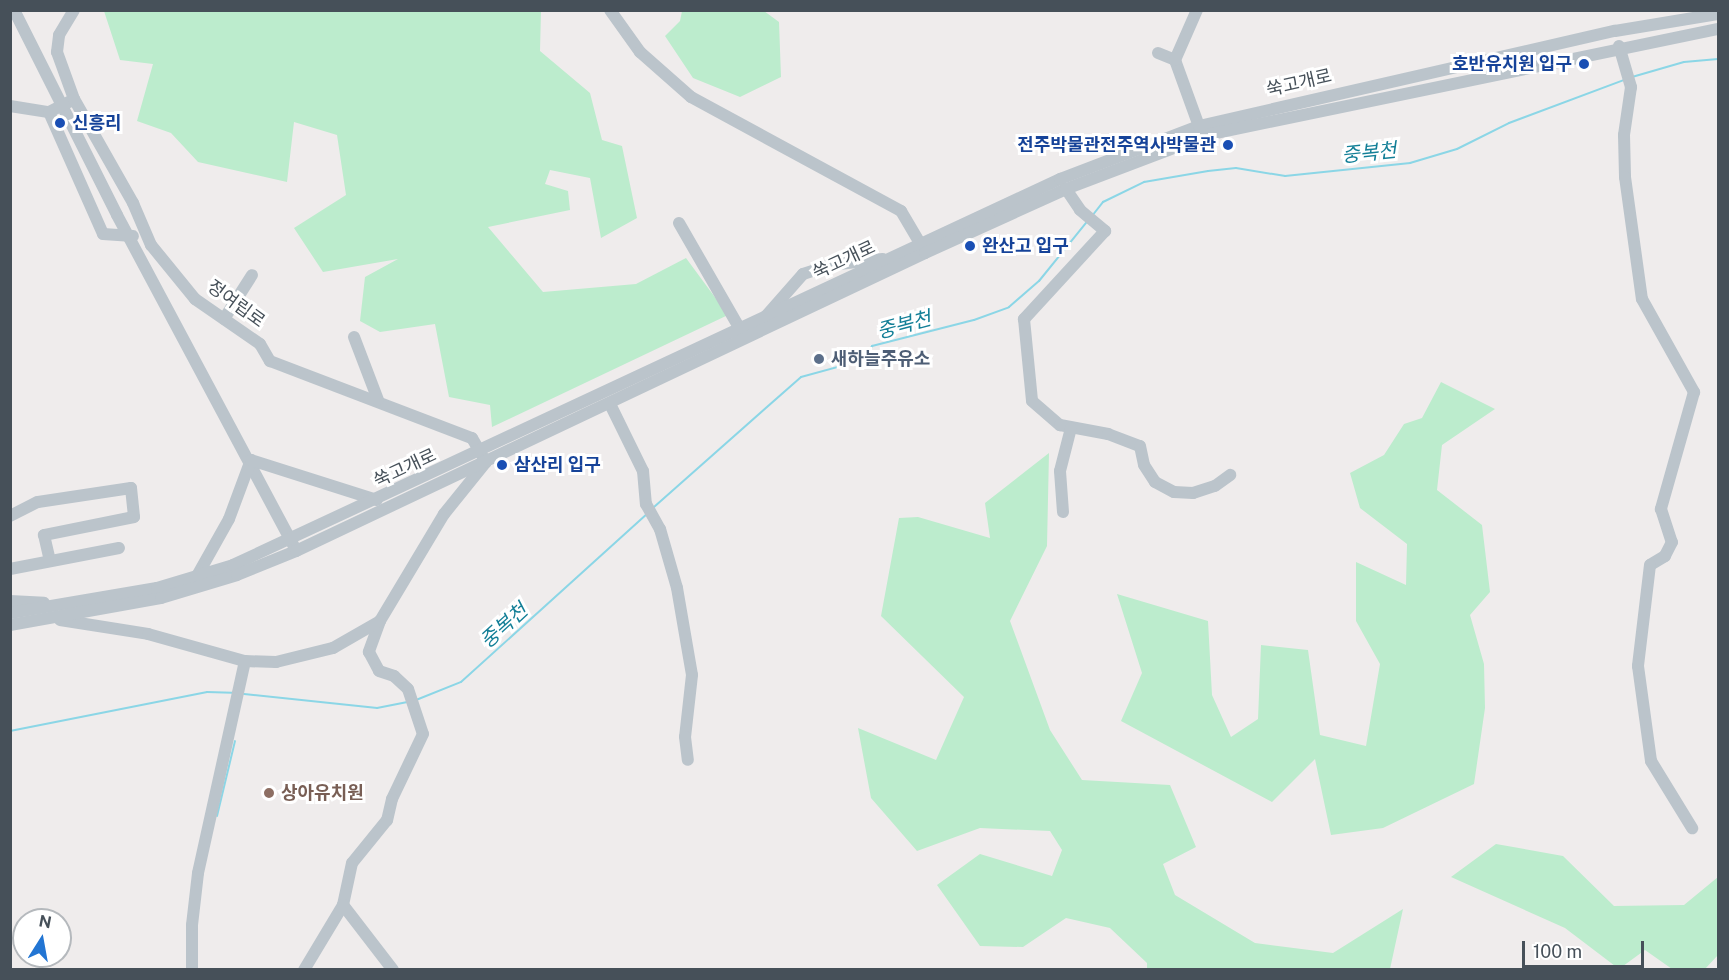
<!DOCTYPE html>
<html>
<head>
<meta charset="utf-8">
<style>
	body { margin:0 }
	#map { position:relative; width:1729px; height:980px; overflow:hidden; background:#efecec; font-family:"Public Sans","Noto Sans KR",sans-serif }
	div>[style] { position:absolute }
	[style*='--x'] { left:calc(var(--x)*1px); top:calc(var(--y)*1px); width:calc(var(--w)*1px); rotate:calc(var(--a)*1deg) }
	.green>* { inset:0; background:#bceccd }
	.stream>* { height:2px; margin:-1px; padding:0 1px; transform-origin:1px; border-radius:1px; background:#8bd6e6 }
	.minor>* { height:12px; margin:-6px; padding:0 6px; transform-origin:6px; border-radius:6px; background:#bbc4cb }
	.dots>* { width:16px; height:16px; translate:-50% -50%; box-sizing:border-box; border:3px solid #fff; border-radius:50% }
	span { translate:-50% -50%; white-space:nowrap; text-align:center; line-height:1.15; -webkit-text-stroke:6px #fff; paint-order:stroke }
	.transit-label { font-size:18px; color:#164399; font-weight:700 }
	.right { translate:-100% -50%; text-align:right }
	.left { translate:0 -50%; text-align:left }
	.street-label { font-size:18px; color:#465059 }
	.service-label { font-size:18px; color:#4e5e75; font-weight:700 }
	.education-label { font-size:18px; color:#785e54; font-weight:700 }
	.water-label { font-size:20px; color:#137f97; font-style:italic }
	.frame { position:absolute; inset:0; border:12px solid #465059; pointer-events:none }
	.north { position:absolute; left:12px; top:908px; width:60px; height:60px; box-sizing:border-box; background:#fff; border:2px solid #b5b9bd; border-radius:50%; rotate:11deg; font-size:16px; font-weight:700; line-height:24px; text-align:center; color:#465059 }
	.north::after { content:''; display:block; margin:auto; width:21px; height:27px; background:#2275d3; clip-path:polygon(50% 0,100% 100%,50% 72%,0 100%) }
	.scale { position:absolute; left:1522px; top:941px; width:122px; height:27px; box-sizing:border-box; border:3px solid #465059; border-top:0; padding-left:8px; font-size:18px; line-height:21px; white-space:nowrap; color:#465059; -webkit-text-stroke:4px #fff; paint-order:stroke }
</style>
</head>
<body>
<div id="map">
	<div class="green">
		<i style="clip-path:polygon(104px 11px,541px 11px,540px 51px,590px 93px,602px 140px,622px 146px,637px 218px,601px 238px,590px 178px,550px 170px,545px 184px,568px 191px,570px 210px,488px 227px,543px 292px,636px 284px,686px 258px,728px 315px,492px 427px,490px 405px,449px 397px,435px 324px,380px 332px,360px 321px,365px 277px,398px 259px,323px 272px,294px 228px,346px 195px,337px 135px,294px 122px,287px 182px,198px 162px,171px 133px,137px 121px,153px 64px,120px 60px)"></i>
		<i style="clip-path:polygon(682px 11px,764px 11px,779px 22px,781px 77px,740px 97px,693px 78px,665px 36px,680px 21px)"></i>
		<i style="clip-path:polygon(1441px 382px,1495px 409px,1442px 445px,1437px 490px,1482px 525px,1490px 592px,1470px 615px,1484px 664px,1485px 708px,1474px 784px,1383px 828px,1331px 835px,1315px 759px,1272px 802px,1121px 721px,1142px 673px,1117px 594px,1208px 621px,1212px 695px,1231px 737px,1258px 719px,1261px 645px,1308px 650px,1320px 735px,1366px 746px,1380px 664px,1356px 621px,1356px 562px,1406px 585px,1407px 544px,1360px 508px,1350px 473px,1384px 455px,1404px 424px,1422px 418px)"></i>
		<i style="clip-path:polygon(1049px 453px,1047px 546px,1010px 621px,1050px 730px,1082px 780px,1170px 785px,1196px 847px,1163px 864px,1175px 895px,1255px 943px,1333px 953px,1403px 909px,1390px 969px,1147px 969px,1147px 963px,1110px 928px,1066px 918px,1023px 947px,980px 946px,937px 885px,980px 854px,1052px 876px,1062px 850px,1050px 831px,980px 828px,917px 851px,871px 798px,858px 728px,936px 760px,964px 697px,881px 616px,899px 518px,918px 517px,990px 538px,985px 503px)"></i>
		<i style="clip-path:polygon(1496px 844px,1563px 856px,1614px 906px,1684px 905px,1718px 877px,1718px 955px,1705px 969px,1672px 969px,1645px 950px,1619px 969px,1565px 928px,1451px 877px)"></i>
	</div>
	<div class="stream">
		<i style="--x:1632;--y:77;--w:54;--a:-16.1"></i>
		<i style="--x:1684;--y:62;--w:34;--a:-5"></i>
		<i style="--x:1092;--y:216;--w:18;--a:-52"></i>
		<i style="--x:1103;--y:202;--w:46;--a:-26"></i>
		<i style="--x:1144;--y:182;--w:65;--a:-9.8"></i>
		<i style="--x:1208;--y:171;--w:28;--a:-6"></i>
		<i style="--x:1236;--y:168;--w:50;--a:9.3"></i>
		<i style="--x:1285;--y:176;--w:126;--a:-5.9"></i>
		<i style="--x:1410;--y:163;--w:49;--a:-16.6"></i>
		<i style="--x:1457;--y:149;--w:58;--a:-26.6"></i>
		<i style="--x:1509;--y:123;--w:123;--a:-20.5"></i>
		<i style="--x:654;--y:507;--w:196;--a:-41.5"></i>
		<i style="--x:801;--y:377;--w:64;--a:-15.3"></i>
		<i style="--x:863;--y:360;--w:17;--a:-57"></i>
		<i style="--x:872;--y:346;--w:105;--a:-14.3"></i>
		<i style="--x:974;--y:320;--w:37;--a:-20"></i>
		<i style="--x:1009;--y:307;--w:40;--a:-41"></i>
		<i style="--x:1039;--y:281;--w:75;--a:-51"></i>
		<i style="--x:244;--y:694;--w:134;--a:6"></i>
		<i style="--x:377;--y:708;--w:31;--a:-11"></i>
		<i style="--x:416;--y:700;--w:48;--a:-21.8"></i>
		<i style="--x:461;--y:682;--w:252;--a:-42.1"></i>
		<i style="--x:10;--y:731;--w:201;--a:-11.2"></i>
		<i style="--x:207;--y:692;--w:25;--a:2"></i>
		<i style="--x:217;--y:816;--w:77;--a:-76.5"></i>
	</div>
	<div class="minor">
		<i style="--x:14;--y:10;--w:229;--a:63.3"></i>
		<i style="--x:117;--y:215;--w:376;--a:61.9"></i>
		<i style="--x:610;--y:10;--w:52;--a:54.5"></i>
		<i style="--x:640;--y:52;--w:68;--a:41.4"></i>
		<i style="--x:691;--y:97;--w:239;--a:28.5"></i>
		<i style="--x:901;--y:211;--w:45;--a:59.5"></i>
		<i style="--x:1619;--y:46;--w:43;--a:73.7"></i>
		<i style="--x:1631;--y:87;--w:49;--a:98.3"></i>
		<i style="--x:1624;--y:135;--w:42;--a:88.6"></i>
		<i style="--x:1625;--y:177;--w:123;--a:82.1"></i>
		<i style="--x:1642;--y:299;--w:107;--a:60.8"></i>
		<i style="--x:1694;--y:392;--w:122;--a:105.8"></i>
		<i style="--x:1661;--y:509;--w:35;--a:72"></i>
		<i style="--x:1672;--y:542;--w:16;--a:117"></i>
		<i style="--x:1665;--y:556;--w:17;--a:149"></i>
		<i style="--x:1650;--y:565;--w:102;--a:96.8"></i>
		<i style="--x:1638;--y:666;--w:96;--a:82.2"></i>
		<i style="--x:1651;--y:761;--w:79;--a:58.5"></i>
		<i style="--x:1158;--y:53;--w:18;--a:22"></i>
		<i style="--x:1175;--y:60;--w:77;--a:70.1"></i>
		<i style="--x:1175;--y:60;--w:55;--a:-66.3"></i>
		<i style="--x:74;--y:99;--w:50;--a:-109.9"></i>
		<i style="--x:57;--y:52;--w:17;--a:-83"></i>
		<i style="--x:59;--y:35;--w:29;--a:-59"></i>
		<i style="--x:10;--y:106;--w:39;--a:9"></i>
		<i style="--x:49;--y:112;--w:133;--a:66.1"></i>
		<i style="--x:103;--y:234;--w:30;--a:4"></i>
		<i style="--x:49;--y:112;--w:28;--a:-27"></i>
		<i style="--x:74;--y:99;--w:120;--a:60.4"></i>
		<i style="--x:133;--y:203;--w:46;--a:66.8"></i>
		<i style="--x:151;--y:245;--w:70;--a:50.8"></i>
		<i style="--x:195;--y:299;--w:79;--a:34.7"></i>
		<i style="--x:260;--y:344;--w:20;--a:60"></i>
		<i style="--x:270;--y:361;--w:216;--a:20.9"></i>
		<i style="--x:472;--y:438;--w:28;--a:60"></i>
		<i style="--x:486;--y:462;--w:67;--a:128.9"></i>
		<i style="--x:444;--y:514;--w:125;--a:120.9"></i>
		<i style="--x:380;--y:621;--w:33;--a:110"></i>
		<i style="--x:369;--y:652;--w:21;--a:62"></i>
		<i style="--x:379;--y:671;--w:16;--a:18"></i>
		<i style="--x:394;--y:676;--w:19;--a:43"></i>
		<i style="--x:408;--y:689;--w:47;--a:71.6"></i>
		<i style="--x:423;--y:734;--w:72;--a:115.5"></i>
		<i style="--x:392;--y:799;--w:22;--a:103"></i>
		<i style="--x:387;--y:820;--w:55;--a:129.1"></i>
		<i style="--x:352;--y:863;--w:43;--a:102.1"></i>
		<i style="--x:343;--y:905;--w:82;--a:52.4"></i>
		<i style="--x:1066;--y:189;--w:25;--a:56"></i>
		<i style="--x:1080;--y:210;--w:33;--a:40"></i>
		<i style="--x:1105;--y:231;--w:120;--a:132.6"></i>
		<i style="--x:1024;--y:319;--w:82;--a:84.4"></i>
		<i style="--x:1032;--y:401;--w:37;--a:41"></i>
		<i style="--x:1060;--y:425;--w:49;--a:10.6"></i>
		<i style="--x:1108;--y:434;--w:34;--a:21"></i>
		<i style="--x:1140;--y:446;--w:19;--a:78"></i>
		<i style="--x:1144;--y:465;--w:20;--a:57"></i>
		<i style="--x:1155;--y:482;--w:21;--a:28"></i>
		<i style="--x:1174;--y:492;--w:19;--a:3"></i>
		<i style="--x:1193;--y:493;--w:23;--a:-18"></i>
		<i style="--x:1215;--y:486;--w:19;--a:-36"></i>
		<i style="--x:679;--y:223;--w:122;--a:60.1"></i>
		<i style="--x:766;--y:316;--w:56;--a:-48.6"></i>
		<i style="--x:803;--y:274;--w:28;--a:-18"></i>
		<i style="--x:830;--y:265;--w:53;--a:-6.5"></i>
		<i style="--x:224;--y:319;--w:52;--a:-57.5"></i>
		<i style="--x:354;--y:337;--w:67;--a:69.1"></i>
		<i style="--x:610;--y:404;--w:75;--a:63.8"></i>
		<i style="--x:643;--y:471;--w:33;--a:85"></i>
		<i style="--x:646;--y:504;--w:29;--a:61"></i>
		<i style="--x:660;--y:529;--w:61;--a:73.9"></i>
		<i style="--x:677;--y:588;--w:88;--a:80.2"></i>
		<i style="--x:692;--y:675;--w:62;--a:96.4"></i>
		<i style="--x:685;--y:737;--w:23;--a:83"></i>
		<i style="--x:1063;--y:512;--w:41;--a:-94.2"></i>
		<i style="--x:1060;--y:471;--w:44;--a:-75.7"></i>
		<i style="--x:10;--y:516;--w:31;--a:-27"></i>
		<i style="--x:38;--y:502;--w:94;--a:-8.6"></i>
		<i style="--x:131;--y:488;--w:29;--a:84"></i>
		<i style="--x:134;--y:517;--w:92;--a:168.7"></i>
		<i style="--x:44;--y:535;--w:26;--a:77"></i>
		<i style="--x:10;--y:569;--w:111;--a:-10.9"></i>
		<i style="--x:197;--y:576;--w:65;--a:-60.7"></i>
		<i style="--x:229;--y:519;--w:63;--a:-69.6"></i>
		<i style="--x:251;--y:460;--w:132;--a:17.6"></i>
		<i style="--x:10;--y:601;--w:34;--a:3"></i>
		<i style="--x:10;--y:613;--w:149;--a:-9.7"></i>
		<i style="--x:157;--y:588;--w:79;--a:-16.8"></i>
		<i style="--x:233;--y:565;--w:913;--a:-25.02"></i>
		<i style="--x:1060;--y:179;--w:149;--a:-20.9"></i>
		<i style="--x:1199;--y:126;--w:427;--a:-12.9"></i>
		<i style="--x:1615;--y:31;--w:104;--a:-9.4"></i>
		<i style="--x:60;--y:620;--w:89;--a:9"></i>
		<i style="--x:148;--y:634;--w:101;--a:15.6"></i>
		<i style="--x:245;--y:661;--w:31;--a:2"></i>
		<i style="--x:276;--y:662;--w:59;--a:-13.8"></i>
		<i style="--x:333;--y:648;--w:54;--a:-29.9"></i>
		<i style="--x:10;--y:625;--w:153;--a:-10.1"></i>
		<i style="--x:161;--y:598;--w:79;--a:-16.8"></i>
		<i style="--x:237;--y:575;--w:64;--a:-22.1"></i>
		<i style="--x:296;--y:551;--w:696;--a:-25.35"></i>
		<i style="--x:925;--y:253;--w:155;--a:-24.4"></i>
		<i style="--x:1066;--y:189;--w:155;--a:-20.8"></i>
		<i style="--x:1211;--y:134;--w:518;--a:-11.7"></i>
		<i style="--x:192;--y:970;--w:45;--a:-90"></i>
		<i style="--x:192;--y:925;--w:52;--a:-83.4"></i>
		<i style="--x:198;--y:873;--w:217;--a:-77.5"></i>
		<i style="--x:304;--y:970;--w:76;--a:-59"></i>
	</div>
	<div class="dots">
		<i style="left:1584px;top:64px;background:#1a4fb4"></i>
		<i style="left:60px;top:123px;background:#1a4fb4"></i>
		<i style="left:1228px;top:145px;background:#1a4fb4"></i>
		<i style="left:970px;top:246px;background:#1a4fb4"></i>
		<i style="left:819px;top:359px;background:#5c6f8a"></i>
		<i style="left:502px;top:465px;background:#1a4fb4"></i>
		<i style="left:269px;top:793px;background:#8d6e63"></i>
	</div>
	<div class="transit-label">
		<span class="right" style="left:1572px;top:64px">호반유치원 입구</span>
		<span class="left" style="left:72px;top:123px">신흥리</span>
		<span class="right" style="left:1216px;top:145px">전주박물관전주역사박물관</span>
		<span class="left" style="left:982px;top:246px">완산고 입구</span>
		<span class="left" style="left:514px;top:465px">삼산리 입구</span>
	</div>
	<div class="street-label">
		<span style="left:1299px;top:83px;rotate:-13deg">쑥고개로</span>
		<span style="left:844px;top:260px;rotate:-25deg">쑥고개로</span>
		<span style="left:236px;top:304px;rotate:36deg">정여립로</span>
		<span style="left:405px;top:468px;rotate:-25deg">쑥고개로</span>
	</div>
	<div class="service-label">
		<span class="left" style="left:831px;top:359px">새하늘주유소</span>
	</div>
	<div class="education-label">
		<span class="left" style="left:281px;top:793px">상아유치원</span>
	</div>
	<div class="water-label">
		<span style="left:1369px;top:153px;rotate:-6deg">중복천</span>
		<span style="left:904px;top:325px;rotate:-15deg">중복천</span>
		<span style="left:504px;top:626px;rotate:-42deg">중복천</span>
	</div>
	<div class="frame"></div>
	<div class="north">N</div>
	<div class="scale">100 m</div>
</div>
</body>
</html>
